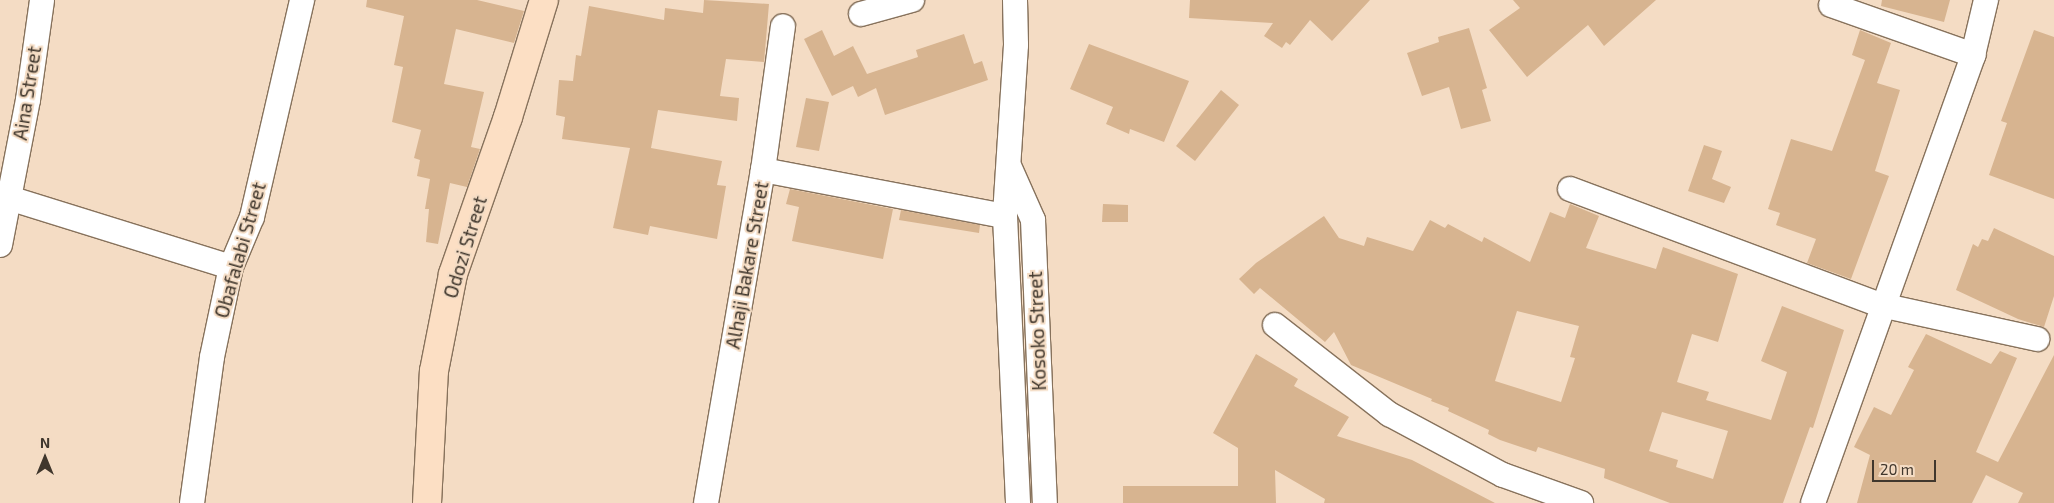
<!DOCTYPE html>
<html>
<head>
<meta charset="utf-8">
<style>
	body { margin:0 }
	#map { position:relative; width:2054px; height:503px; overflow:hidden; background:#f4dcc4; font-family:"Exo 2",sans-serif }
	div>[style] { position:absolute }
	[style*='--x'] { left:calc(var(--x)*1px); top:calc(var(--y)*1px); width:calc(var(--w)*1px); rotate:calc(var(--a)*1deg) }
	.building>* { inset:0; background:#d7b490 }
	.roads { filter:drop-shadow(1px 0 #87725c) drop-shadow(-1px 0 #87725c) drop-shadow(0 1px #87725c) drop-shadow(0 -1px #87725c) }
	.minor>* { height:24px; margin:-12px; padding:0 12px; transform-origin:12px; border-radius:12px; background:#fff }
	.major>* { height:28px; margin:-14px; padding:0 14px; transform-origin:14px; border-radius:14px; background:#fcdfc4 }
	span { translate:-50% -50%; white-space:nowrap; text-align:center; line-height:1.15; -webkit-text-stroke:4px #f4dcc4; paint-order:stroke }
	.street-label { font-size:19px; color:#40372d }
	.north { position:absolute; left:20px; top:433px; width:50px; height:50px; -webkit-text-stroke:4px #f4dcc4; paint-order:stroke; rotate:0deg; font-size:14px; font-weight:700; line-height:20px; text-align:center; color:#40372d }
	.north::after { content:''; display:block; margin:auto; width:18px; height:22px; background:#40372d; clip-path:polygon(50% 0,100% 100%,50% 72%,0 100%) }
	.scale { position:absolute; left:1872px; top:460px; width:64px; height:22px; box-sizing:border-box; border:2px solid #40372d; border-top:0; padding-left:6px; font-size:15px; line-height:18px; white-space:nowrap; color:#40372d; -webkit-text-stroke:4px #f4dcc4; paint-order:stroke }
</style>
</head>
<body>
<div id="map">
	<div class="building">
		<i style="clip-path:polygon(367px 0,477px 0,524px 11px,514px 43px,456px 29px,444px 84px,484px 92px,471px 147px,480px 149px,467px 187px,450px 183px,438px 244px,426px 242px,429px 209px,425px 209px,430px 179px,417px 176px,420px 160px,414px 158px,421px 130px,392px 122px,403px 67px,394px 65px,404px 16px,366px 7px)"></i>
		<i style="clip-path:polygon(704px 0,769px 4px,764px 62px,726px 59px,720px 96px,739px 98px,737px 121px,658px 110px,651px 148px,722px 161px,717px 185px,726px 186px,717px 239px,650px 226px,648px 235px,613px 228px,630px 148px,562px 139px,565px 117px,556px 115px,559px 80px,573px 81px,576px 55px,581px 56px,589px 6px,664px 20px,665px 8px,703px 13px)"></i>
		<i style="clip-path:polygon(1190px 0,1370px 0,1332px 41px,1310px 20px,1290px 45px,1286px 42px,1282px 48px,1264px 36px,1273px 23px,1189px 18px)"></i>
		<i style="clip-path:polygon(1513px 0,1656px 0,1604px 46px,1588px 25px,1527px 77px,1489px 30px,1520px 8px)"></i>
		<i style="clip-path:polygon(1882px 0,1950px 0,1944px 22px,1881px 6px)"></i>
		<i style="clip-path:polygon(1469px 28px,1487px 88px,1482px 90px,1491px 121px,1461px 129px,1449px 87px,1422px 96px,1407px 53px,1439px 42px,1438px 37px)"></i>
		<i style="clip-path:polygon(822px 30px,834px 56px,853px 46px,867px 74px,918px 57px,916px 50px,964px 34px,974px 64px,982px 61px,988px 80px,885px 115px,876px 88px,858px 97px,853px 86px,832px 96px,804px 39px)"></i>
		<i style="clip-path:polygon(1860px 30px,1891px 43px,1877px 83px,1900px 90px,1875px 171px,1889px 176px,1851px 279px,1807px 263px,1816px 239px,1776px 225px,1780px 213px,1768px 209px,1791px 139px,1832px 151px,1865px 60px,1852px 55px)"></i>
		<i style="clip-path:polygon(2034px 30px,2054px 37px,2054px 199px,1989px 175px,2007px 123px,2001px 121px)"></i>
		<i style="clip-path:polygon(1089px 44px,1189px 81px,1164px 142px,1130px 129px,1129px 134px,1106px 124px,1113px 107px,1070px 89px)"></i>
		<i style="clip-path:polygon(1221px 90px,1239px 105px,1195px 161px,1176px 146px)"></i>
		<i style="clip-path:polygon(806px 98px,829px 102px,819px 151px,796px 147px)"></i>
		<i style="clip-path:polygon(1704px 145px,1722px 151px,1712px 179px,1731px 187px,1724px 203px,1688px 191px)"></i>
		<i style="clip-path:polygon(790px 189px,893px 209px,883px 259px,792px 241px,799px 207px,786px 204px)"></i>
		<i style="clip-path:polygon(1103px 204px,1128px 205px,1128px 222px,1102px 222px)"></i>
		<i style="clip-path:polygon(evenodd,1570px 204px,1599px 216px,1586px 248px,1656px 269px,1663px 247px,1738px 274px,1718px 342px,1692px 334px,1677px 382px,1709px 392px,1706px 400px,1771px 420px,1787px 372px,1761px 361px,1782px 306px,1844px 330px,1813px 428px,1810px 427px,1783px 503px,1670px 503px,1604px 478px,1605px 469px,1538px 447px,1536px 452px,1500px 440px,1488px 434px,1489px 430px,1448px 411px,1449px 408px,1431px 401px,1432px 399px,1351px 365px,1334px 332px,1325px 342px,1260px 288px,1254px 294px,1239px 279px,1256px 263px,1324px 216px,1339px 238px,1364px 246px,1367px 237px,1413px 251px,1430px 220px,1445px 228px,1448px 224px,1482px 242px,1484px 237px,1530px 262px,1550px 212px,1565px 218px,1570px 204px,1517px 311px,1579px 326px,1570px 357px,1575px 358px,1561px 402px,1495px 381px,1517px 311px,1570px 204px,1662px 412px,1728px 431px,1713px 479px,1676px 467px,1678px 460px,1649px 451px,1662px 412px)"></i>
		<i style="clip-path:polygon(901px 210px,980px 225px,979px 233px,899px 220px)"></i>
		<i style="clip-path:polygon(1994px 228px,2054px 256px,2054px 296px,2044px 327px,2018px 319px,1956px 290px,1973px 244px,1978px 247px,1982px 239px,1988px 241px)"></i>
		<i style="clip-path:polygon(1926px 334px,1991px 364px,2000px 351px,2017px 358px,1976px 452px,1998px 462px,2054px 355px,2054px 503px,2018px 503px,2023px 493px,1986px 475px,1972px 503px,1857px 503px,1870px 455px,1854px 447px,1874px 407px,1891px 415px,1914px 370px,1908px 367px)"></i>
		<i style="clip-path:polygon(1256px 354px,1298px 379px,1294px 386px,1349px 417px,1337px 436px,1412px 460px,1495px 503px,1324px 503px,1325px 499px,1275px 470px,1276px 503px,1123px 503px,1123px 486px,1238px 486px,1238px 448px,1213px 433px)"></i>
	</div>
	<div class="roads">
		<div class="minor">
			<i style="--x:1015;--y:0;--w:45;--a:88.7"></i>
			<i style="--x:1016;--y:45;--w:171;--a:93.7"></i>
			<i style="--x:1005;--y:216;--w:287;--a:87.4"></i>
			<i style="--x:1831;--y:5;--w:151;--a:19.4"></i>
			<i style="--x:861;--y:14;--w:53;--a:-15.4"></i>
			<i style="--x:1010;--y:168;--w:57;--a:66.1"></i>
			<i style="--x:1033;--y:220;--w:283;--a:87.6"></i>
			<i style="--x:763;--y:170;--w:246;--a:10.8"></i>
			<i style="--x:1570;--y:189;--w:332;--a:20.5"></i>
			<i style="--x:1881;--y:305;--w:160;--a:12.3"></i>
			<i style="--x:9;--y:198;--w:232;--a:17.3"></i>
			<i style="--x:0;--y:245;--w:148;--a:-79.1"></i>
			<i style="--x:28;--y:100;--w:101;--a:-82"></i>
			<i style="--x:1275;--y:325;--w:145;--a:38"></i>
			<i style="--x:1389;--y:414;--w:129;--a:28.2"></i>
			<i style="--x:1503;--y:475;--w:83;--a:19.7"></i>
			<i style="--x:192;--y:503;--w:147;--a:-82.2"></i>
			<i style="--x:212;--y:357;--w:92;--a:-78.1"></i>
			<i style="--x:231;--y:267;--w:54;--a:-67.2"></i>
			<i style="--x:252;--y:217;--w:223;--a:-77"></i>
			<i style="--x:706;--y:503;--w:338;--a:-80.3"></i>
			<i style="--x:763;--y:170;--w:145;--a:-82.1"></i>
			<i style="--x:1813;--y:503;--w:476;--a:-70.3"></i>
			<i style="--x:1973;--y:55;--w:57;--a:-76.7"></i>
		</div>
		<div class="major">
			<i style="--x:427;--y:503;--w:132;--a:-87"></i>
			<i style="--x:434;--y:371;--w:99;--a:-78.9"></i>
			<i style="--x:453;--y:274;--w:166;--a:-70.7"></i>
			<i style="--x:508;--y:117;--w:122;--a:-72.9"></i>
		</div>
	</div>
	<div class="street-label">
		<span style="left:27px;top:93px;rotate:-81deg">Aina Street</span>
		<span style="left:465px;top:247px;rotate:-73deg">Odozi Street</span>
		<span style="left:240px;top:250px;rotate:-74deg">Obafalabi Street</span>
		<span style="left:747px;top:265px;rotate:-80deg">Alhaji Bakare Street</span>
		<span style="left:1037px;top:331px;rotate:-92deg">Kosoko Street</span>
	</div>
	<div class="north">N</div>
	<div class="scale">20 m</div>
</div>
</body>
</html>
